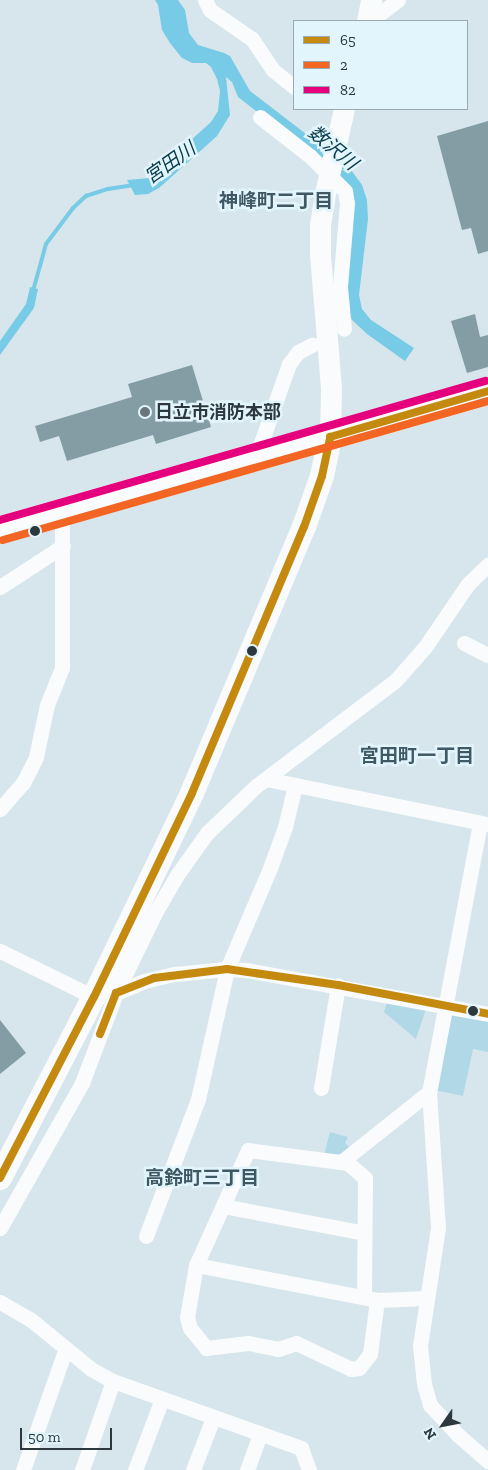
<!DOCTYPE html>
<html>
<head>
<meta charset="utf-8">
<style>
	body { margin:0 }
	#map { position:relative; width:488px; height:1470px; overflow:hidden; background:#d6e6ec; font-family:"Zilla Slab","Noto Sans JP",serif }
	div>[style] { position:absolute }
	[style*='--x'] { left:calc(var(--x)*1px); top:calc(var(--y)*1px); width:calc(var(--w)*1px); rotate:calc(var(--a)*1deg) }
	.green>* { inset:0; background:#b1d8e7 }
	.water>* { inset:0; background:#78cbe6 }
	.stream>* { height:4px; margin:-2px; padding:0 2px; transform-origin:2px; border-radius:2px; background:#78cbe6 }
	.building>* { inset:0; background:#849da5 }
	.street>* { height:15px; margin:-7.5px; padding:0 7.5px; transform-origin:7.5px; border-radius:7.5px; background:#f9fbfc }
	.secondary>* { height:21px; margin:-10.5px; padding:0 10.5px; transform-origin:10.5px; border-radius:10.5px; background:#f9fbfc }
	.primary>* { height:24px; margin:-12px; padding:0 12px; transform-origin:12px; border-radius:12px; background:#f9fbfc }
	.highway>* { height:28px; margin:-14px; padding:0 14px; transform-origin:14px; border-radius:14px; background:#f9fbfc }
	.bus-1>* { height:8px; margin:-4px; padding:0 4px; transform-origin:4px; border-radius:4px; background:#c48a0f }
	.bus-2>* { height:8px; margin:-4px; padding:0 4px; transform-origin:4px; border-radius:4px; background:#f26522 }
	.bus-3>* { height:8px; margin:-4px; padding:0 4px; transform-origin:4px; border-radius:4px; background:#e5007d }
	.dots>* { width:14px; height:14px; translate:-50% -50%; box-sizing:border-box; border:2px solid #e3f5fc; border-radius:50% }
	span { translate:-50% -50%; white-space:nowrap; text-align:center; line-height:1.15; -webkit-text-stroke:5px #e3f5fc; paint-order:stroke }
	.poi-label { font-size:18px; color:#2c383d; font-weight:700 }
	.left { translate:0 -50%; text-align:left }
	.water-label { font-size:19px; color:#073b4a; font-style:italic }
	.neighbourhood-label { font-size:19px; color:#3e5963; font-weight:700 }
	.legend { position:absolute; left:293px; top:20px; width:175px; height:90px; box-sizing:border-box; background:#e3f5fc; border:1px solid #9aa9b0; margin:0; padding:6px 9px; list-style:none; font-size:15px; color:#2c383d }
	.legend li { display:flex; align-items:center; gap:10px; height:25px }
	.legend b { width:25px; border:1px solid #9aa9b0 }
	.north { position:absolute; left:418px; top:1400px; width:50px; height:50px; -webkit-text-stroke:4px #e3f5fc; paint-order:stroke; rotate:237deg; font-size:14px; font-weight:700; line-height:20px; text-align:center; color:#2c383d }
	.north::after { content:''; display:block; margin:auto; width:18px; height:22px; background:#2c383d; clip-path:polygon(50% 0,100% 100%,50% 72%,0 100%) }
	.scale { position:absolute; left:20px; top:1428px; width:92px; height:22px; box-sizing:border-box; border:2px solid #2c383d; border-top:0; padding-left:6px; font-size:15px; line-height:18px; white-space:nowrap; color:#2c383d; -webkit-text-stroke:4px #e3f5fc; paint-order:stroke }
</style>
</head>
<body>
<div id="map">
	<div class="green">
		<i style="clip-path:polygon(387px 1003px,426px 1009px,416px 1039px,384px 1012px)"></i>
		<i style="clip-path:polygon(449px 1014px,488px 1020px,488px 1052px,473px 1049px,463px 1096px,434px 1090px)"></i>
		<i style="clip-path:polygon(330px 1132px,348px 1137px,345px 1143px,353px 1151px,323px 1159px)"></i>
	</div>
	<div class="water">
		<i style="clip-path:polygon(155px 0,178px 0,185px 10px,189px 33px,198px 45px,224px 53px,230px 56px,250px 91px,349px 167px,362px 185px,367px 200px,368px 219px,359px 295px,362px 309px,371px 320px,414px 348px,405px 361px,367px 334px,352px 320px,347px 310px,345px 289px,353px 227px,353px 208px,311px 154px,238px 97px,232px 82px,226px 77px,230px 115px,217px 136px,159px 188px,148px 194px,135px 195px,127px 180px,149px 178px,211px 122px,218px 111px,220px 91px,217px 79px,211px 67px,206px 63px,192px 63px,182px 58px,170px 43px,162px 30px,158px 5px)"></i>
		<i style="clip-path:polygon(30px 287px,38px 289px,34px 308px,0 355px,0 341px,26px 304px)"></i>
	</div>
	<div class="stream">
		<i style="--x:33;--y:291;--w:49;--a:-74.5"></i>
		<i style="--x:46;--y:244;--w:45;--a:-53.1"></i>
		<i style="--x:73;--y:208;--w:18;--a:-43"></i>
		<i style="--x:86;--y:196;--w:23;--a:-18"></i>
		<i style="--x:108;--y:189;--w:26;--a:-9"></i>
	</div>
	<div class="building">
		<i style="clip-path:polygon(488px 121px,488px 251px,478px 254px,471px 228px,462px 230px,437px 136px)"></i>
		<i style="clip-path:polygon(475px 314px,480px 337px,488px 335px,488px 367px,467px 373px,451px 321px)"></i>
		<i style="clip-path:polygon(192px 365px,211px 427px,156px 444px,153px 435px,67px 461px,59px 436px,40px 442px,35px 426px,132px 397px,128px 384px)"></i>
		<i style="clip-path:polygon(0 1020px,26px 1053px,0 1074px)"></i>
	</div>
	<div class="street">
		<i style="--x:205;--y:0;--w:11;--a:63"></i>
		<i style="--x:210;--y:10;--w:51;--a:34.6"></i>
		<i style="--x:252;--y:39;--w:37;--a:56"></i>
		<i style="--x:273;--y:70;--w:27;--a:39"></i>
		<i style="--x:370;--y:21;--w:35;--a:-37"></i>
		<i style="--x:260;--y:117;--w:63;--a:38"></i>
		<i style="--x:310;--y:156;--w:49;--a:45"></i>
		<i style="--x:345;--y:191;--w:12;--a:81"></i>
		<i style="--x:347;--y:203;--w:84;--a:94.8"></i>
		<i style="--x:340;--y:287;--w:42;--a:84.6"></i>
		<i style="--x:263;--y:456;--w:13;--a:-99"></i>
		<i style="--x:261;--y:443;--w:84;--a:-70.5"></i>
		<i style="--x:289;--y:364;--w:15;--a:-53"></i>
		<i style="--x:298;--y:352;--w:16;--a:-27"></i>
		<i style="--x:0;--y:587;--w:75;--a:-33.1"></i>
		<i style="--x:464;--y:643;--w:27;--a:27"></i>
		<i style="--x:266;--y:779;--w:227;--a:11.5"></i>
		<i style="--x:0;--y:809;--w:35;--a:-49"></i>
		<i style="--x:23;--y:783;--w:29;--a:-63"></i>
		<i style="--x:36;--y:757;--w:53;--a:-78.1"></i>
		<i style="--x:47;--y:705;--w:40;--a:-68"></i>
		<i style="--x:62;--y:668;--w:155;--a:-90"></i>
		<i style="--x:480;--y:823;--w:274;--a:100.7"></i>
		<i style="--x:429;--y:1092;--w:136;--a:86.2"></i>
		<i style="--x:438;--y:1228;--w:119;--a:98.7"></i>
		<i style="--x:420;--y:1346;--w:38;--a:84"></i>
		<i style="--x:424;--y:1384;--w:22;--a:74"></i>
		<i style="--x:430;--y:1405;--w:41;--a:47"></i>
		<i style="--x:458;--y:1435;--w:40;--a:41"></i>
		<i style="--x:0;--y:951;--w:105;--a:26.1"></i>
		<i style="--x:116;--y:993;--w:30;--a:-23"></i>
		<i style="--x:144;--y:981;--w:32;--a:-13"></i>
		<i style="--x:175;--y:974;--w:52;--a:-5.5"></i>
		<i style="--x:227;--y:969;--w:19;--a:3"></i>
		<i style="--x:246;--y:970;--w:246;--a:10.3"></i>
		<i style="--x:321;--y:1088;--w:104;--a:-80.6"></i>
		<i style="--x:341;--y:1162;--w:112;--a:-38.5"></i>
		<i style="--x:223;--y:1206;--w:144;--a:10.8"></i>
		<i style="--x:0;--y:1228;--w:167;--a:-60.5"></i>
		<i style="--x:82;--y:1083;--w:96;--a:-69.3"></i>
		<i style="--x:116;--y:993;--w:91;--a:-64"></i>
		<i style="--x:156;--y:911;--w:42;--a:-59.7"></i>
		<i style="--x:177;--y:875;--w:52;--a:-54.5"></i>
		<i style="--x:207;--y:833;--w:68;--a:-43.8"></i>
		<i style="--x:256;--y:786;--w:174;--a:-37.1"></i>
		<i style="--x:395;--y:681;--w:45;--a:-48.6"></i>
		<i style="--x:425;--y:647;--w:76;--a:-55.7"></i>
		<i style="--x:468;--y:584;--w:28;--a:-44"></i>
		<i style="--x:146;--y:1236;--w:147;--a:-69.2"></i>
		<i style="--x:198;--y:1099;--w:133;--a:-77.4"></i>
		<i style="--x:227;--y:969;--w:110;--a:-66.9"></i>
		<i style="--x:270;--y:868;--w:44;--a:-69.9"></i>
		<i style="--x:285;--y:827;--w:43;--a:-76.6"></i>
		<i style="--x:196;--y:1265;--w:184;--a:10.9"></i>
		<i style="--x:377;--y:1300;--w:50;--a:-2.3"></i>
		<i style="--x:364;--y:1297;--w:119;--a:-89.5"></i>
		<i style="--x:365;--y:1178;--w:23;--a:-139"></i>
		<i style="--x:348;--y:1163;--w:101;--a:-172.6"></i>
		<i style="--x:248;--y:1150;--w:126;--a:114.3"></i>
		<i style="--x:196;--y:1265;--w:53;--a:99.8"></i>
		<i style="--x:187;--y:1317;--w:11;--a:75"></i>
		<i style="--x:190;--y:1328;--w:26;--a:51"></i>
		<i style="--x:206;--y:1348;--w:42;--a:-6.8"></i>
		<i style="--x:248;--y:1343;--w:31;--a:11"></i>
		<i style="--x:278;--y:1349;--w:19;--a:-18"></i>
		<i style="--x:296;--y:1343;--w:61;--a:25.3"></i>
		<i style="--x:351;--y:1369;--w:8;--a:-7"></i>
		<i style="--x:359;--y:1368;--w:18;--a:-52"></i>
		<i style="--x:370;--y:1354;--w:54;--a:-82.6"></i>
		<i style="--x:0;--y:1302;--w:34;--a:30"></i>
		<i style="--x:30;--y:1319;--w:79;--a:39.3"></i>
		<i style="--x:91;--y:1369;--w:25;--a:29"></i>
		<i style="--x:113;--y:1381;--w:200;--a:19.6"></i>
		<i style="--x:301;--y:1448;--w:23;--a:70"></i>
		<i style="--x:23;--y:1470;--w:129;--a:-70.6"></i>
		<i style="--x:82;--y:1470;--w:94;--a:-70.8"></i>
		<i style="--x:135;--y:1470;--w:76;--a:-69.2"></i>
		<i style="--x:193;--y:1470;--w:56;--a:-69"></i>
		<i style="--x:247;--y:1470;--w:38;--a:-70"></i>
	</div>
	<div class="secondary">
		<i style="--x:367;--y:21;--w:21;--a:-79"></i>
		<i style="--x:330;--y:437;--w:49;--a:-88.8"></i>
		<i style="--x:331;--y:388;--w:133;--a:-94.7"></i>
		<i style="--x:320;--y:255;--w:30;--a:-90"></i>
		<i style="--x:320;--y:225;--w:32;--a:-81"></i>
		<i style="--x:325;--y:193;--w:86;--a:-77.3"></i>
	</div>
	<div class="primary">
		<i style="--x:0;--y:1178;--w:204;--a:-62.6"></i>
		<i style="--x:94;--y:997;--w:226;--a:-64.3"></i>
		<i style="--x:192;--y:793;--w:289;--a:-67.2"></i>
		<i style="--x:304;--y:527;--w:54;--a:-70.6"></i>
		<i style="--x:322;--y:476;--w:40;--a:-78"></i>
	</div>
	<div class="highway">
		<i style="--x:0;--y:530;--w:507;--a:-15.9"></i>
	</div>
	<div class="bus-1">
		<i style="--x:330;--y:437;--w:165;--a:-16.2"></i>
		<i style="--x:100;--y:1034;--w:44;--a:-68.7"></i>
		<i style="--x:116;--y:993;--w:41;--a:-21.5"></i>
		<i style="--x:154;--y:978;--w:74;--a:-7"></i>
		<i style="--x:227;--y:969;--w:112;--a:8.2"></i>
		<i style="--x:338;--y:985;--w:153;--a:10.9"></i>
		<i style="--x:0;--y:1178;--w:204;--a:-62.6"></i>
		<i style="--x:94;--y:997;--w:226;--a:-64.3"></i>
		<i style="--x:192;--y:793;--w:289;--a:-67.2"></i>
		<i style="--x:304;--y:527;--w:54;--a:-70.6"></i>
		<i style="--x:322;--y:476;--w:40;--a:-78"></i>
	</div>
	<div class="bus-2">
		<i style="--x:3;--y:540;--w:505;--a:-15.99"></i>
	</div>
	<div class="bus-3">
		<i style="--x:0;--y:520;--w:505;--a:-15.99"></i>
	</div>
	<div class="dots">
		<i style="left:145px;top:412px;background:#68757a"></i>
		<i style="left:35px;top:531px;background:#2c383d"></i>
		<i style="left:252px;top:651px;background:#2c383d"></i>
		<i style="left:473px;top:1011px;background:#2c383d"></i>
	</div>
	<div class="poi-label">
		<span class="left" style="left:155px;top:412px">日立市消防本部</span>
	</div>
	<div class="water-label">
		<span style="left:333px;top:148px;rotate:40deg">数沢川</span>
		<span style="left:170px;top:163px;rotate:-35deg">宮田川</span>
	</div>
	<div class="neighbourhood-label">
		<span style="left:276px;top:201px">神峰町二丁目</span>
		<span style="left:417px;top:756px">宮田町一丁目</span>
		<span style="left:202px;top:1178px">高鈴町三丁目</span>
	</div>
	<ul class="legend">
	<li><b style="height:6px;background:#c48a0f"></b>65</li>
	<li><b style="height:6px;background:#f26522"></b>2</li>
	<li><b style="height:6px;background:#e5007d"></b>82</li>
	</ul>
	<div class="north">N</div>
	<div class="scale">50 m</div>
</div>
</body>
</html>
